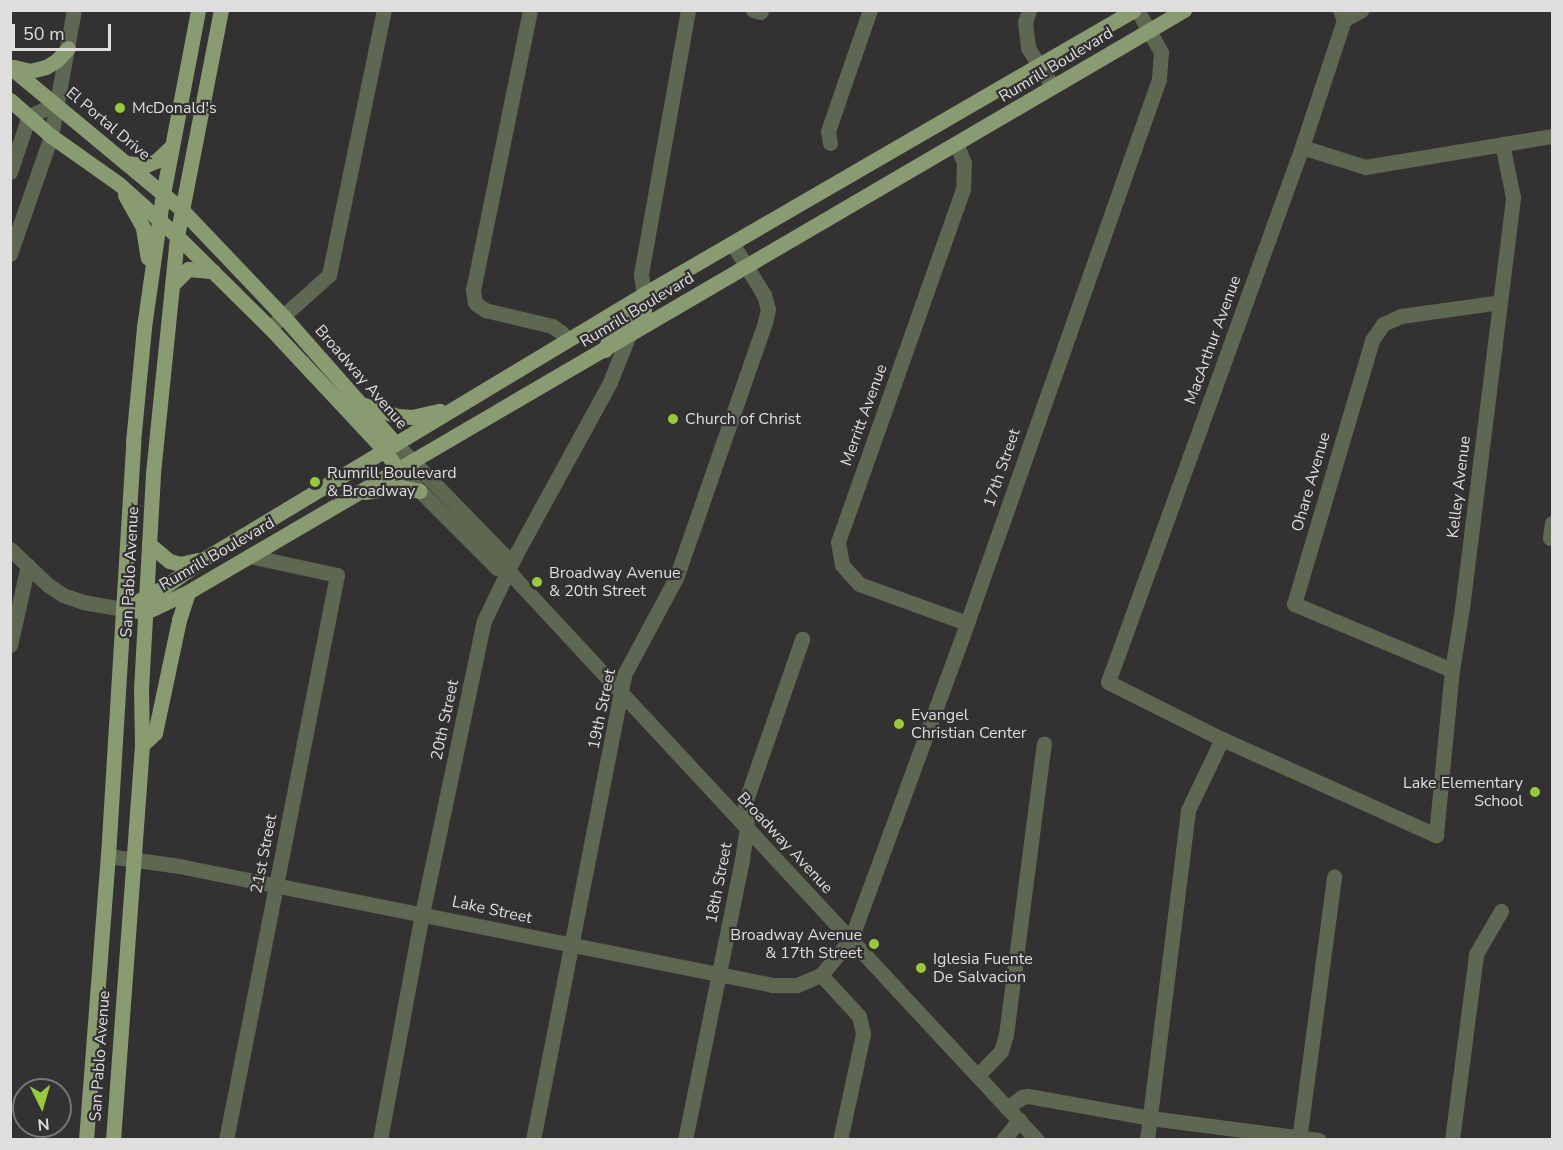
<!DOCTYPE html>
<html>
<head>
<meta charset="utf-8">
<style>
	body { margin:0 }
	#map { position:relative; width:1563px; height:1150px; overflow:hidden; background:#343133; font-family:"Nunito Sans",sans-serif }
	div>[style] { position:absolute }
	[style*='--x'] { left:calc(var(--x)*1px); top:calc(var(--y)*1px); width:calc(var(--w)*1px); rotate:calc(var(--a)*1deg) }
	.minor>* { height:15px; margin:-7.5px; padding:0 7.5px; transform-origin:7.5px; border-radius:7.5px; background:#5e6752 }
	.major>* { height:15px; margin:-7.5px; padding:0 7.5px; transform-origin:7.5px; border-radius:7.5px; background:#889b71 }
	.dots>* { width:16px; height:16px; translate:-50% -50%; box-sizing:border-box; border:3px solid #343133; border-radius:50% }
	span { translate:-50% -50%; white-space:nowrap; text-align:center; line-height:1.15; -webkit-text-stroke:4.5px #343133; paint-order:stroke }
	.street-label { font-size:16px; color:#dfddde }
	.poi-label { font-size:16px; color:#dfddde }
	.left { translate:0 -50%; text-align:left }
	.right { translate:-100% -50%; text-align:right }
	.frame { position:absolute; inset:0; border:12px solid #dfddde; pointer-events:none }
	.north { position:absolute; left:12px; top:1078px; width:60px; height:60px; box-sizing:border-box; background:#343133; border:2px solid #787677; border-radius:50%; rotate:175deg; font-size:16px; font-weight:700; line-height:24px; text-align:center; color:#dfddde }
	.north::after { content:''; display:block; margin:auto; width:21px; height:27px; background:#97cc38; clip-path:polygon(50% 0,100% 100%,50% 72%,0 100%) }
	.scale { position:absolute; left:12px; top:24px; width:99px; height:27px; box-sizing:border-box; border:3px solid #dfddde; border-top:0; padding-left:8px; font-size:18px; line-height:21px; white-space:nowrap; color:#dfddde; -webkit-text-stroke:4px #343133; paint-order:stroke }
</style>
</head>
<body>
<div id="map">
	<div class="minor">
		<i style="--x:530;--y:10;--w:286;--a:101.5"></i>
		<i style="--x:473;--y:290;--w:13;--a:81"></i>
		<i style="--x:475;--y:303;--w:12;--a:35"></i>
		<i style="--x:485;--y:310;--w:69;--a:13.4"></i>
		<i style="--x:552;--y:326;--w:11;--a:34"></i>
		<i style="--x:561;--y:332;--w:10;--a:53"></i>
		<i style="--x:753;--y:10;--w:8;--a:14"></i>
		<i style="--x:1029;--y:10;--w:13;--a:108"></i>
		<i style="--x:1025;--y:22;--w:26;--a:83"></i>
		<i style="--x:1028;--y:48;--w:46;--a:57.3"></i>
		<i style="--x:1340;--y:10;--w:11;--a:68"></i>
		<i style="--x:1344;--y:20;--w:134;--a:108.3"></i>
		<i style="--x:1302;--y:147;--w:569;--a:109.93"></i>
		<i style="--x:1108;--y:682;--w:127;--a:26.6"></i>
		<i style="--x:1222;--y:739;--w:235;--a:24.2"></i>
		<i style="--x:1436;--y:835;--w:166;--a:-84.5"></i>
		<i style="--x:1452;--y:670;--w:63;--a:-80.8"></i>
		<i style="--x:1462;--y:608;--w:414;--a:-82.9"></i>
		<i style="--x:1513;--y:197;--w:54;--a:-101.7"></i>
		<i style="--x:1344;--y:20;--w:20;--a:-30"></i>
		<i style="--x:830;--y:143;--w:12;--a:-99"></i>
		<i style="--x:828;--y:131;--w:128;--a:-70.9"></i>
		<i style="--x:957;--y:145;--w:19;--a:69"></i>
		<i style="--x:964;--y:163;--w:26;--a:92"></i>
		<i style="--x:963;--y:189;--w:374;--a:109.5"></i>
		<i style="--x:838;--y:542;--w:23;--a:80"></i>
		<i style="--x:842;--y:565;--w:25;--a:48"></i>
		<i style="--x:859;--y:584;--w:115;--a:19.9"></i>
		<i style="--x:1302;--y:147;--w:66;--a:17.6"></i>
		<i style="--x:1365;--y:167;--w:190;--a:-9.4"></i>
		<i style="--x:10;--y:172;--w:59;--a:-71.3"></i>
		<i style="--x:29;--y:116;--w:30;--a:-24"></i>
		<i style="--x:10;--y:254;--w:125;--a:-70.8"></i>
		<i style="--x:51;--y:136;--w:128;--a:-79.7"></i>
		<i style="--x:644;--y:294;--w:20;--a:-99"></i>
		<i style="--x:641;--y:274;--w:268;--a:-79.9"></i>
		<i style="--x:273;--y:325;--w:75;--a:-41.8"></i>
		<i style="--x:329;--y:275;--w:271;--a:-78.3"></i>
		<i style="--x:395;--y:443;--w:156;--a:45.8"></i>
		<i style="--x:504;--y:555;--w:16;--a:75"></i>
		<i style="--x:508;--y:570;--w:21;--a:49"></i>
		<i style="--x:522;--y:586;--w:756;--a:47.09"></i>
		<i style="--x:397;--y:468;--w:141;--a:45"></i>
		<i style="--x:497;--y:568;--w:11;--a:10"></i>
		<i style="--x:1552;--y:523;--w:15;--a:98"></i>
		<i style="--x:1550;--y:538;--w:2;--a:0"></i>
		<i style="--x:10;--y:549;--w:52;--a:43.5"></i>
		<i style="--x:48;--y:585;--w:18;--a:34"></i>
		<i style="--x:63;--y:595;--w:21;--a:19"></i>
		<i style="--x:83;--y:602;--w:41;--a:9.9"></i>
		<i style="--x:10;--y:645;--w:82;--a:-77.3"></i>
		<i style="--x:1452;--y:670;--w:171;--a:-157.3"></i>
		<i style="--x:1294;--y:604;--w:275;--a:-73.5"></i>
		<i style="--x:1372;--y:340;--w:19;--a:-55"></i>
		<i style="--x:1383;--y:324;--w:20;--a:-24"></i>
		<i style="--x:1401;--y:316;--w:100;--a:-8"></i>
		<i style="--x:108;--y:856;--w:72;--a:8"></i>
		<i style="--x:179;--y:866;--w:606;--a:11.33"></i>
		<i style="--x:773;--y:985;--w:24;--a:0"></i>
		<i style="--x:797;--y:985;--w:26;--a:-23"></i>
		<i style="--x:821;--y:975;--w:47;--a:-50.2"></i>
		<i style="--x:851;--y:939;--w:337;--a:-69.8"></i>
		<i style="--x:967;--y:623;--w:577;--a:-70.56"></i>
		<i style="--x:1159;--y:79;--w:27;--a:-86"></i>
		<i style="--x:1161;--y:52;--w:48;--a:-119.7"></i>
		<i style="--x:821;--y:975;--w:56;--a:47.2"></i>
		<i style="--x:859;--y:1016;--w:18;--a:77"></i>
		<i style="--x:863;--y:1034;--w:108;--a:102.2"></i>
		<i style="--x:978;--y:1075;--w:33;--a:-46"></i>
		<i style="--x:1001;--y:1051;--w:17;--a:-73"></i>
		<i style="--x:1006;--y:1035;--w:294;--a:-82.6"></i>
		<i style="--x:1007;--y:1108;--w:19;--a:-36"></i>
		<i style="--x:1022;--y:1097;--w:6;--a:-9"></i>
		<i style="--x:1028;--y:1096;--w:124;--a:10.2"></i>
		<i style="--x:1150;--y:1118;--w:170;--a:7.4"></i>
		<i style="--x:226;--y:1140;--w:576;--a:-78.89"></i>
		<i style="--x:337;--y:575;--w:90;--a:-167.8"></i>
		<i style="--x:380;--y:1140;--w:230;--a:-79.5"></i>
		<i style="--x:422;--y:914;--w:299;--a:-78.1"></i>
		<i style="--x:484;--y:621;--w:74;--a:-64.5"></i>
		<i style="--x:516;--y:554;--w:196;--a:-61.3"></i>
		<i style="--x:610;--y:382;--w:48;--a:-68.2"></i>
		<i style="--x:533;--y:1140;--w:476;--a:-78.9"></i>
		<i style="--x:625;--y:673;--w:108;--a:-61.8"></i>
		<i style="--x:676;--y:578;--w:271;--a:-70.8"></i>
		<i style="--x:765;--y:322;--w:13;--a:-77"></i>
		<i style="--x:768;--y:309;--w:15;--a:-106"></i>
		<i style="--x:764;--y:295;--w:61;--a:-121.6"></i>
		<i style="--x:685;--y:1140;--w:287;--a:-78.5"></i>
		<i style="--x:742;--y:859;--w:30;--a:-81"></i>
		<i style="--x:747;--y:829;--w:26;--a:-94"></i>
		<i style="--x:745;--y:803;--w:174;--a:-70.8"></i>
		<i style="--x:1003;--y:1140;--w:26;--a:-51"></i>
		<i style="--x:1147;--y:1140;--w:333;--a:-82.9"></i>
		<i style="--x:1188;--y:810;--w:79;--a:-64.4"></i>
		<i style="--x:1299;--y:1140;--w:266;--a:-82.4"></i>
		<i style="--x:1452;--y:1140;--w:188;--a:-82.6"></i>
		<i style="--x:1476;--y:954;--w:50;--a:-59.8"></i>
	</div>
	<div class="major">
		<i style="--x:10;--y:67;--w:224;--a:39.7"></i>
		<i style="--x:182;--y:210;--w:146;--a:46.4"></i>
		<i style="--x:283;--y:316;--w:169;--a:48.6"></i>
		<i style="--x:14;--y:67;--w:16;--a:14"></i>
		<i style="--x:30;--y:71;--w:16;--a:-14"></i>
		<i style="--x:46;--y:67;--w:13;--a:-32"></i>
		<i style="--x:57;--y:60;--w:16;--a:-47"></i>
		<i style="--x:10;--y:100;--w:55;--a:41.3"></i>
		<i style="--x:51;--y:136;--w:83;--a:35.2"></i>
		<i style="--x:119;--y:184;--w:78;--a:41.9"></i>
		<i style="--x:177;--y:236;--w:131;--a:44.7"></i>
		<i style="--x:270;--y:328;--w:167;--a:46.9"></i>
		<i style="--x:384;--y:450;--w:22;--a:54"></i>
		<i style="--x:126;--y:163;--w:20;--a:6"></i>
		<i style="--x:146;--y:165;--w:11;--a:-22"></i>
		<i style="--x:156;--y:161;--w:22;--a:-43"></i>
		<i style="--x:125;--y:195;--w:38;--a:61"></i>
		<i style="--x:143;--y:228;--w:30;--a:81"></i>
		<i style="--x:172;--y:285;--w:23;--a:-45"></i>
		<i style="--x:188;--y:269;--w:25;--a:5"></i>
		<i style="--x:605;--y:350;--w:18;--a:-71"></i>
		<i style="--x:611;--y:333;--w:40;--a:-34"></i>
		<i style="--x:644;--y:311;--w:17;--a:-90"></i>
		<i style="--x:364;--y:405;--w:35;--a:18"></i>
		<i style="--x:397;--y:416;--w:15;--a:4"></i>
		<i style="--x:412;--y:417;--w:28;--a:-13"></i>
		<i style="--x:365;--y:492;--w:36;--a:-8"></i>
		<i style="--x:401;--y:487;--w:19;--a:12"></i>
		<i style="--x:149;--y:544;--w:26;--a:40"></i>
		<i style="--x:169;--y:561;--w:11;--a:15"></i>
		<i style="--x:180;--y:564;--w:18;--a:-13"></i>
		<i style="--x:123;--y:609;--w:23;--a:7"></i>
		<i style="--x:146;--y:612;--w:47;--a:-25.5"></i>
		<i style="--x:188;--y:592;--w:1154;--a:-30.3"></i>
		<i style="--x:123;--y:609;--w:47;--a:-28.2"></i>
		<i style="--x:164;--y:587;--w:49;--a:-35"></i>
		<i style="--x:204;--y:559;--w:514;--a:-31.06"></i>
		<i style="--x:644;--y:294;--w:566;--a:-30.1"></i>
		<i style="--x:142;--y:745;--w:18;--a:-43"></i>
		<i style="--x:155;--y:733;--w:116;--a:-78"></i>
		<i style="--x:179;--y:620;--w:29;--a:-72"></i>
		<i style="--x:86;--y:1140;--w:285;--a:-85.6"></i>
		<i style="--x:108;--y:856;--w:415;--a:-86.5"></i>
		<i style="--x:133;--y:442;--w:116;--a:-84.5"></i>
		<i style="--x:144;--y:327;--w:134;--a:-81.9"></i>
		<i style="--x:163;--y:194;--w:187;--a:-79.2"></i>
		<i style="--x:113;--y:1140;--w:396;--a:-85.8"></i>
		<i style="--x:142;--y:745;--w:56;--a:-91"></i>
		<i style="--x:141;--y:689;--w:216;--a:-86.8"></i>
		<i style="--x:153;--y:473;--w:238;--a:-84.2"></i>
		<i style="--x:177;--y:236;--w:230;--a:-79"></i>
	</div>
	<div class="dots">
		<i style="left:120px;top:108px;background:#97cc38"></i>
		<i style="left:673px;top:419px;background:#97cc38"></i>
		<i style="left:315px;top:482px;background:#97cc38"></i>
		<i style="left:537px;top:582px;background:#97cc38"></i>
		<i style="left:899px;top:724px;background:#97cc38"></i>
		<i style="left:1535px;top:792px;background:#97cc38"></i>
		<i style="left:874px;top:944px;background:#97cc38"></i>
		<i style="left:921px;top:968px;background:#97cc38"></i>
	</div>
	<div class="street-label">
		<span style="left:1056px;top:65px;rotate:-31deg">Rumrill Boulevard</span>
		<span style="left:108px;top:124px;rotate:40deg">El Portal Drive</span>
		<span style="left:637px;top:310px;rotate:-31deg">Rumrill Boulevard</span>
		<span style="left:1213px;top:340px;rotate:-70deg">MacArthur Avenue</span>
		<span style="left:361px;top:377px;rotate:49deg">Broadway Avenue</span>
		<span style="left:864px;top:415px;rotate:-70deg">Merritt Avenue</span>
		<span style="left:1002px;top:468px;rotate:-71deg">17th Street</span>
		<span style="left:1311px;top:482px;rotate:-74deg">Ohare Avenue</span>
		<span style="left:1459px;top:487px;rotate:-83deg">Kelley Avenue</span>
		<span style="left:217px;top:554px;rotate:-30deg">Rumrill Boulevard</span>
		<span style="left:130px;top:572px;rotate:-87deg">San Pablo Avenue</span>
		<span style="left:602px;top:709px;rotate:-78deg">19th Street</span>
		<span style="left:445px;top:720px;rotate:-78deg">20th Street</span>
		<span style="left:785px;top:843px;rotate:47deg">Broadway Avenue</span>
		<span style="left:264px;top:854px;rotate:-79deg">21st Street</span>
		<span style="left:719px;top:883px;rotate:-79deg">18th Street</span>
		<span style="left:492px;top:910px;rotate:12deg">Lake Street</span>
		<span style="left:100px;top:1056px;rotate:-86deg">San Pablo Avenue</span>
	</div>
	<div class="poi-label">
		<span class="left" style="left:132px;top:108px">McDonald's</span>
		<span class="left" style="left:685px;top:419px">Church of Christ</span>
		<span class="left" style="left:327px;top:482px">Rumrill Boulevard<br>&amp; Broadway</span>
		<span class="left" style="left:549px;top:582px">Broadway Avenue<br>&amp; 20th Street</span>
		<span class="left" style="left:911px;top:724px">Evangel<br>Christian Center</span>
		<span class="right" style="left:1523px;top:792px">Lake Elementary<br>School</span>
		<span class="right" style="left:862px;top:944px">Broadway Avenue<br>&amp; 17th Street</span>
		<span class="left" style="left:933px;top:968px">Iglesia Fuente<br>De Salvacion</span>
	</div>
	<div class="frame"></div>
	<div class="north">N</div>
	<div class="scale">50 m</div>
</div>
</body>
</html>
